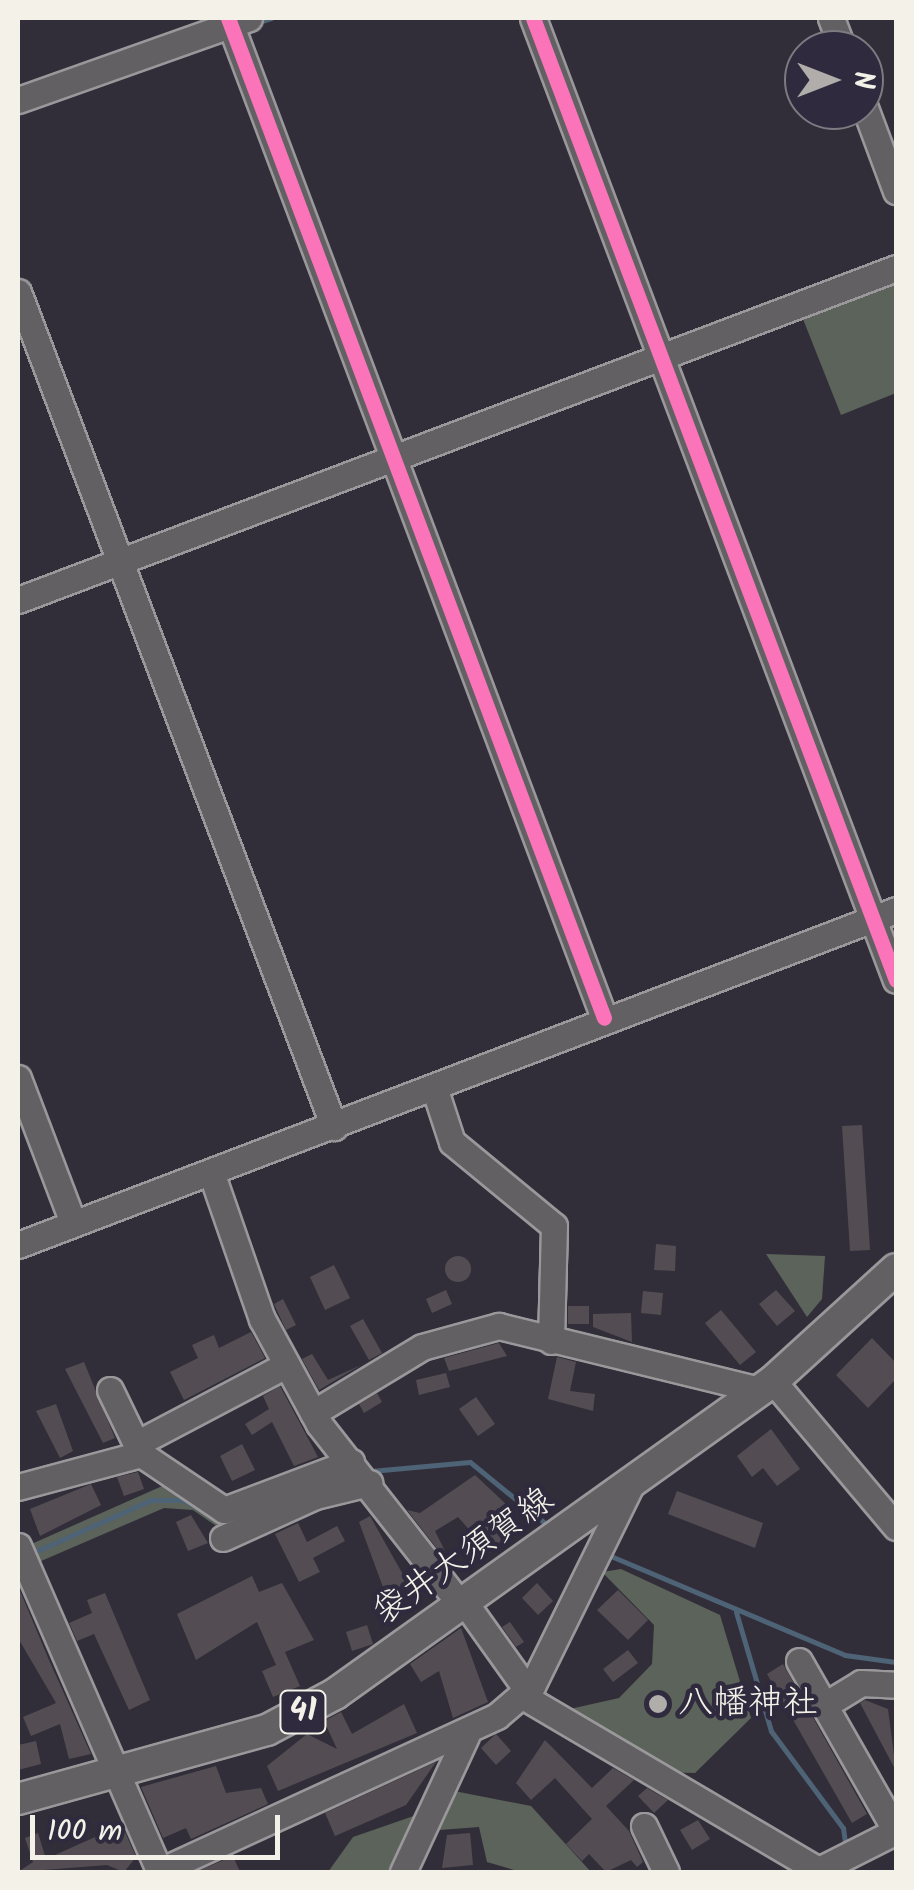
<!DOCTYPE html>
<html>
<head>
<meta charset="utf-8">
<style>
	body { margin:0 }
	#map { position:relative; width:914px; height:1890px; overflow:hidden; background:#312e39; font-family:Kalam,"Klee One",sans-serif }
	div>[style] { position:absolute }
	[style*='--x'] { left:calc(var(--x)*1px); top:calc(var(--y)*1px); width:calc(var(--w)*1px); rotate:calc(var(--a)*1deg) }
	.green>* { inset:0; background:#5b635a }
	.stream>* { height:5px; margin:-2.5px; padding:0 2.5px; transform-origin:2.5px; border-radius:2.5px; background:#4e6376 }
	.building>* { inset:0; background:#534d53 }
	.round { border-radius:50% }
	.roads { filter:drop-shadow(2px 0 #9a989b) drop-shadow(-2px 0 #9a989b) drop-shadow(0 2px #9a989b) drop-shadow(0 -2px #9a989b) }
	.minor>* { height:25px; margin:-12.5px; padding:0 12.5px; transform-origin:12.5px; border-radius:12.5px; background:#626063 }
	.major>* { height:30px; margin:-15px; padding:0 15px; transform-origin:15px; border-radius:15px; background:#626063 }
	.cycleway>* { height:15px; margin:-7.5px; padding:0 7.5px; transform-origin:7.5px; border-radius:7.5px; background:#fb73b8 }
	.dots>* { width:28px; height:28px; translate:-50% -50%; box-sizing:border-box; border:5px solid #2f2a3d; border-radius:50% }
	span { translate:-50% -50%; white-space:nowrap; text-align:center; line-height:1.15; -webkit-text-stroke:9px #2f2a3d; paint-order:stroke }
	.shield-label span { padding:2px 8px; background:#2f2a3d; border:2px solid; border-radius:8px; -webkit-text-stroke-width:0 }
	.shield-label { font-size:32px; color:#f4f1e8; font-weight:700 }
	.street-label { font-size:35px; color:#f4f1e8 }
	.poi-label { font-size:35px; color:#f4f1e8 }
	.left { translate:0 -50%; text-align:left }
	.frame { position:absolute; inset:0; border:20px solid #f4f1e8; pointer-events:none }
	.north { position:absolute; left:784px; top:30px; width:100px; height:100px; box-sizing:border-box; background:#2f2a3d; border:2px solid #7e7a81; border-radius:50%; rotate:90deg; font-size:28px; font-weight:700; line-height:40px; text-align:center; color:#f4f1e8 }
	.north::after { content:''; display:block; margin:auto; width:35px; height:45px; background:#b0adab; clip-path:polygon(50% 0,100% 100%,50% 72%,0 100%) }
	.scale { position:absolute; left:30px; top:1815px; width:250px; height:45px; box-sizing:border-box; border:5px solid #f4f1e8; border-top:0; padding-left:12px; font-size:30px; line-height:35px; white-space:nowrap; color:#f4f1e8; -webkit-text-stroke:8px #2f2a3d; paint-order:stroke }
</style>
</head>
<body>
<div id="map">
	<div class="green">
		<i style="clip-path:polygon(896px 275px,896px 393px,841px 415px,801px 314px)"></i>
		<i style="clip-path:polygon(766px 1254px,825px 1256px,822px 1299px,807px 1317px)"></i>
		<i style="clip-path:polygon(169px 1483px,202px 1500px,272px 1490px,225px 1532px,193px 1510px,164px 1508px,18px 1571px,18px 1550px)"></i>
		<i style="clip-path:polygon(621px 1569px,720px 1615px,751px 1718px,695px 1773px,652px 1772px,552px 1713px,619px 1698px,652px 1664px,654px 1625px,602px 1572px)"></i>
		<i style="clip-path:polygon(449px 1790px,531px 1806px,591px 1872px,521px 1872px,487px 1862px,479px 1827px,426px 1831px)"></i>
		<i style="clip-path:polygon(431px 1810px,395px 1872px,328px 1872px,353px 1837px)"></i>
	</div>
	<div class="stream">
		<i style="--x:255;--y:23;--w:17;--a:-17"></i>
		<i style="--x:371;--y:1471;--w:99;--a:-5.2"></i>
		<i style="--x:470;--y:1462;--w:104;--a:39.2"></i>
		<i style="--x:606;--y:1554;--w:259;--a:22.9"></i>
		<i style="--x:845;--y:1655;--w:51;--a:7.8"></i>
		<i style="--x:28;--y:1555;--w:135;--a:-24.1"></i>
		<i style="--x:151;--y:1500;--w:33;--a:0"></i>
		<i style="--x:184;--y:1500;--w:42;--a:30.3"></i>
		<i style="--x:736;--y:1612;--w:124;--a:73.6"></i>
		<i style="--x:771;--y:1731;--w:121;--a:53.4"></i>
		<i style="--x:843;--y:1828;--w:21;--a:82"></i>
	</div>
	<div class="building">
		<i style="clip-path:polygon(862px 1125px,870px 1250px,850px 1251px,842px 1126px)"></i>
		<i style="clip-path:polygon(656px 1244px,676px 1246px,675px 1271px,654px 1270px)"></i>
		<i class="round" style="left:445px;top:1256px;width:26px;height:26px"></i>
		<i style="clip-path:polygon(334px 1265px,350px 1298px,325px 1310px,310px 1277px)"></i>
		<i style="clip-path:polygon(446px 1290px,452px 1304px,432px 1313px,426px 1299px)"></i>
		<i style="clip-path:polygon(776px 1290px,795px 1311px,777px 1326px,759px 1304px)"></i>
		<i style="clip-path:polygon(643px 1291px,663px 1293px,661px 1315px,641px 1313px)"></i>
		<i style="clip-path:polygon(283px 1299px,296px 1325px,286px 1330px,274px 1304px)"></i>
		<i style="clip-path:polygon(568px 1306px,589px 1306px,589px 1324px,568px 1324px)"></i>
		<i style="clip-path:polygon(721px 1310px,756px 1352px,740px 1365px,705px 1323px)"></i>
		<i style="clip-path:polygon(631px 1313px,632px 1342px,593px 1327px,593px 1314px)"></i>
		<i style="clip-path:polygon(363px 1319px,382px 1353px,369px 1360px,350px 1326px)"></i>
		<i style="clip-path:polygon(251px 1332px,265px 1358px,184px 1400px,170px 1372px,198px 1358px,192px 1345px,214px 1335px,219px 1348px)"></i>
		<i style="clip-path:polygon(872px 1338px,896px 1363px,896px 1379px,868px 1408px,836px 1375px)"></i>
		<i style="clip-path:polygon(499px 1343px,507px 1356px,449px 1371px,444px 1358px)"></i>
		<i style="clip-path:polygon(312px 1354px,328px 1380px,361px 1365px,319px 1390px,302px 1359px)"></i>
		<i style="clip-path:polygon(557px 1357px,576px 1362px,570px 1391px,595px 1394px,593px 1411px,548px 1399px)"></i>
		<i style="clip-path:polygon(84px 1362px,115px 1438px,103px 1443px,65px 1369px)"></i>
		<i style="clip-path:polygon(446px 1373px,450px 1387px,419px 1395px,416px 1380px)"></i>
		<i style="clip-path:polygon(280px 1386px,318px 1457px,294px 1466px,272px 1422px,252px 1435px,245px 1424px,269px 1409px,263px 1396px)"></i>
		<i style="clip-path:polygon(377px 1393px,382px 1402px,364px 1413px,359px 1404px)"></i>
		<i style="clip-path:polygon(476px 1397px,495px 1424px,478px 1436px,459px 1409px)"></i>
		<i style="clip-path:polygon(56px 1404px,73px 1451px,60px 1458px,36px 1411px)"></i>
		<i style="clip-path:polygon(771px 1429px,800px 1469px,777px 1486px,763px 1468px,752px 1477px,737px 1456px)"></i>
		<i style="clip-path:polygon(242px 1444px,255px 1470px,232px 1481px,220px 1456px)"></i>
		<i style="clip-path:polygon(138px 1472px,144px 1489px,124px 1496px,117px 1477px)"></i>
		<i style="clip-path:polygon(475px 1475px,508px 1506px,491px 1522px,506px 1539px,490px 1553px,458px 1517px,435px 1531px,456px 1573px,407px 1510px,420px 1513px)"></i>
		<i style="clip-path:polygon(91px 1484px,101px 1505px,40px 1536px,30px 1509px)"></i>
		<i style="clip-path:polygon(677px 1491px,763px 1523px,755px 1548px,668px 1514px)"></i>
		<i style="clip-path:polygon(191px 1515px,208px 1543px,188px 1551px,176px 1522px)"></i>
		<i style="clip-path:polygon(370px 1516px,410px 1587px,387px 1598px,359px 1522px)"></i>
		<i style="clip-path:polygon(298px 1523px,307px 1542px,337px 1526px,345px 1541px,313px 1558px,320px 1572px,299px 1582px,275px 1534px)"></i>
		<i style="clip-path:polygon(252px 1576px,259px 1592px,282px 1583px,314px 1640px,285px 1652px,300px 1686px,273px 1697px,262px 1671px,276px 1665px,257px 1622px,196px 1660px,177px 1614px)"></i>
		<i style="clip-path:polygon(537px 1583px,553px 1601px,538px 1615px,522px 1598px)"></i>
		<i style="clip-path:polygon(18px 1586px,49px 1660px,91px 1754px,69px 1759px,60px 1724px,31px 1736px,23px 1717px,56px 1703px,18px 1638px)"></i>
		<i style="clip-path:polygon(618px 1590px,648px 1620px,628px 1640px,597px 1610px)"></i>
		<i style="clip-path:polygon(105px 1593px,150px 1700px,129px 1710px,94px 1634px,77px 1641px,69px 1623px,92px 1613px,87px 1600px)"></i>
		<i style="clip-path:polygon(510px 1622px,524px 1642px,516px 1647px,502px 1627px)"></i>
		<i style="clip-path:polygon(367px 1625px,373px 1644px,352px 1651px,346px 1632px)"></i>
		<i style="clip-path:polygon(461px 1628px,488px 1702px,453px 1718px,439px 1671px,421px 1682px,410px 1664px)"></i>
		<i style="clip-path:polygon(628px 1650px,638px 1663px,613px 1682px,603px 1669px)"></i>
		<i style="clip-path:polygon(783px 1664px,867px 1814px,852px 1823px,767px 1674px)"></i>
		<i style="clip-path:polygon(865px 1700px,888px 1709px,896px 1771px,860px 1703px)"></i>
		<i style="clip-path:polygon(404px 1704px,417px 1733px,278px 1791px,267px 1766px,307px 1734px,337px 1749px,324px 1721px,341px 1712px,352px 1734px)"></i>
		<i style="clip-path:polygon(496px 1734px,511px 1751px,496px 1765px,481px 1748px)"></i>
		<i style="clip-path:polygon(545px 1740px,592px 1788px,613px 1768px,634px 1780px,606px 1806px,629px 1831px,643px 1862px,637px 1867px,631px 1860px,606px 1872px,589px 1854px,582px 1861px,566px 1844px,592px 1819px,555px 1778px,531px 1800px,516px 1783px)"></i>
		<i style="clip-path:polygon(36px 1741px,41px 1764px,18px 1770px,18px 1745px)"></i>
		<i style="clip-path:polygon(436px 1762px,406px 1805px,335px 1836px,325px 1813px)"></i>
		<i style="clip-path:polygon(216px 1766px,226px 1793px,261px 1788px,268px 1804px,191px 1839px,186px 1828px,163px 1838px,141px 1787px)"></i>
		<i style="clip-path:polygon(647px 1788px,668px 1800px,654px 1813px,638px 1796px)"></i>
		<i style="clip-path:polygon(698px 1820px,710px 1839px,692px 1850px,680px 1830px)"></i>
		<i style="clip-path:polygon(122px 1825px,136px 1857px,124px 1872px,107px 1865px,18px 1872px,33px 1862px,25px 1838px,38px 1833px,46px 1859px)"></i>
		<i style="clip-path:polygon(470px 1833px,473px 1865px,442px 1868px,447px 1835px)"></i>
		<i style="clip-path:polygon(233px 1856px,240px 1872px,196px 1872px)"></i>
	</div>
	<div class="roads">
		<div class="minor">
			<i style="--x:228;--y:18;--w:1068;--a:69.39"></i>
			<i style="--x:533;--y:18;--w:1028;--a:69.33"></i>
			<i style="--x:831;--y:18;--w:34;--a:69"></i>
			<i style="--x:18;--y:100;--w:245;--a:-19.5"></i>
			<i style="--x:864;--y:105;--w:92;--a:69.6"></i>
			<i style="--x:18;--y:292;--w:893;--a:69.27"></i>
			<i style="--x:18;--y:600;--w:939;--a:-20.71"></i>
			<i style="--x:18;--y:1078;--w:155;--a:69.2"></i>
			<i style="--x:434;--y:1087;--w:58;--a:71.9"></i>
			<i style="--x:452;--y:1142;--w:132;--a:39.5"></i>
			<i style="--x:554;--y:1226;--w:115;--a:91.5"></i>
			<i style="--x:211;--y:1172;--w:156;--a:70.9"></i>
			<i style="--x:262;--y:1319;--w:119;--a:61.5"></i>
			<i style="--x:319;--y:1424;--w:230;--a:51.9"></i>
			<i style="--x:18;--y:1245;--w:940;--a:-20.88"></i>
			<i style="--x:773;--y:1381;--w:191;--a:49.9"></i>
			<i style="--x:313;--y:1413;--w:127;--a:-31.2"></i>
			<i style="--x:422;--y:1347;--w:80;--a:-15.3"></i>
			<i style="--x:499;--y:1326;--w:269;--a:13.8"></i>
			<i style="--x:136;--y:1444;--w:170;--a:-27.8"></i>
			<i style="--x:141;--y:1454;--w:100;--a:34"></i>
			<i style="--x:224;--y:1510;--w:136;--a:-20.7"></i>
			<i style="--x:18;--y:1487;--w:127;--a:-15"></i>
			<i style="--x:141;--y:1454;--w:71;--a:-115.8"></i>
			<i style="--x:223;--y:1538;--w:101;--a:-24.5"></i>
			<i style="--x:315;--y:1496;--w:56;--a:-13.5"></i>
			<i style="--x:18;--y:1546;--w:356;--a:66.5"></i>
			<i style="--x:465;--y:1603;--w:107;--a:54.5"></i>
			<i style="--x:799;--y:1661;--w:196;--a:60.3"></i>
			<i style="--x:521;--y:1695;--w:347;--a:30.5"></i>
			<i style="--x:825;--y:1705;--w:42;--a:-31.4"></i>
			<i style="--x:861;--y:1683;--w:35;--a:3"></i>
			<i style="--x:644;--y:1826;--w:51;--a:64.4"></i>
			<i style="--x:158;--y:1872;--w:373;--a:-24.7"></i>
			<i style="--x:497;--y:1716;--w:46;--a:-40.6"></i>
			<i style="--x:532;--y:1686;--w:224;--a:-63.8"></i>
			<i style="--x:403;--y:1872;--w:150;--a:-65.1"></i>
			<i style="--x:815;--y:1872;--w:91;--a:-26.8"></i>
		</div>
		<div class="major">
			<i style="--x:18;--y:1799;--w:258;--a:-15.5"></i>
			<i style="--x:267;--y:1730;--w:77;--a:-27.9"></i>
			<i style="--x:335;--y:1694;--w:538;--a:-35.55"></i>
			<i style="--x:773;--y:1381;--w:166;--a:-42.3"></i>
		</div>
	</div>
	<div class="cycleway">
		<i style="--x:228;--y:18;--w:1068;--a:69.39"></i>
		<i style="--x:533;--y:18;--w:1028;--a:69.33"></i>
	</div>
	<div class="dots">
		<i style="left:658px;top:1704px;background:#b0adab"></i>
	</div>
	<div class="shield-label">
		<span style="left:303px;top:1712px">41</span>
	</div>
	<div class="street-label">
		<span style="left:464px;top:1557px;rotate:-35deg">袋井大須賀線</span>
	</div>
	<div class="poi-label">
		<span class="left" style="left:678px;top:1704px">八幡神社</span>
	</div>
	<div class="frame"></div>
	<div class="north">N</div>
	<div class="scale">100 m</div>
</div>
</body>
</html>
